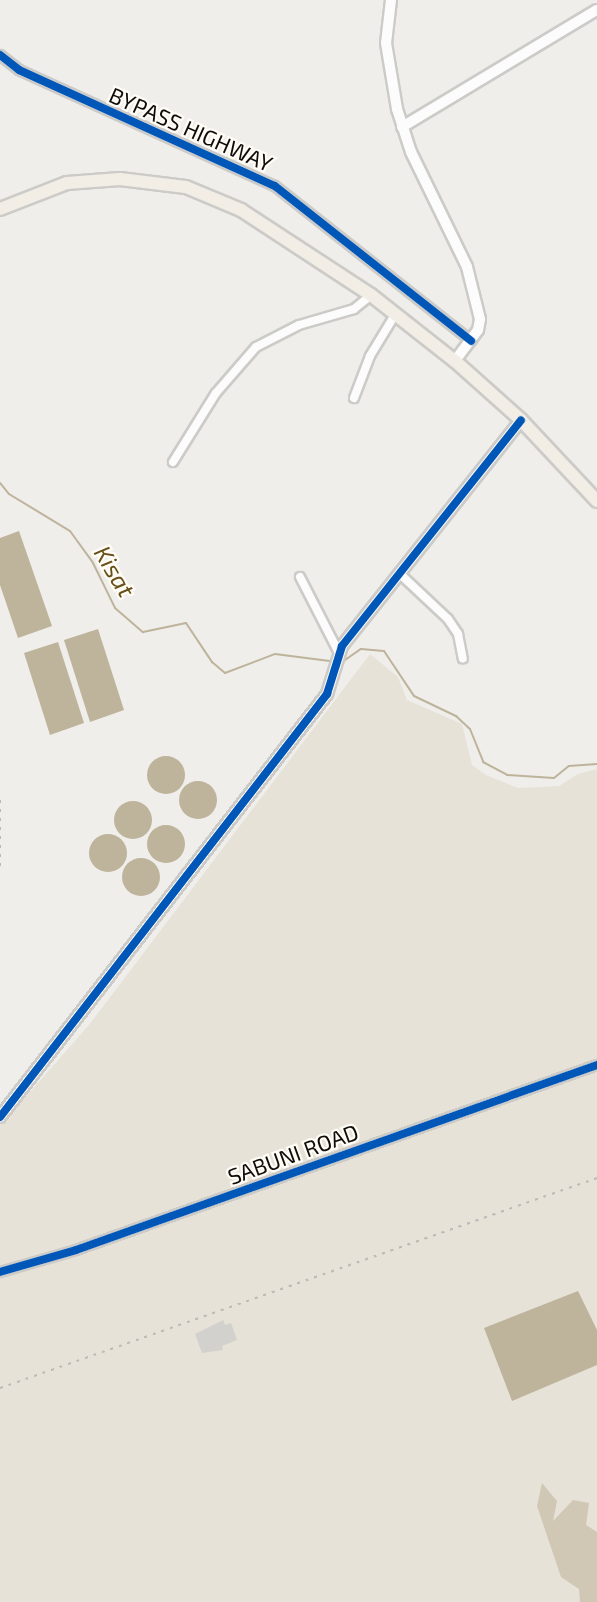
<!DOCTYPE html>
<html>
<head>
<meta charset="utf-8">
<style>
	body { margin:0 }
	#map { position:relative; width:597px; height:1602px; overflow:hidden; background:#efeeea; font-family:"Exo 2",sans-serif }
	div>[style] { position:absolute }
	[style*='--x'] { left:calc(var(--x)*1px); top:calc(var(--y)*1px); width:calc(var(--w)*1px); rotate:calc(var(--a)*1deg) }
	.built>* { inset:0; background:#e6e2d8 }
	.forest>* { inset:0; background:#d0c8b4 }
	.water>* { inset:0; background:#beb39b }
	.round { border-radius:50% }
	.stream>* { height:2px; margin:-1px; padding:0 1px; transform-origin:1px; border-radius:1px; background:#beb39b }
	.building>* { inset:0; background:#d2d1ce }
	.roads { filter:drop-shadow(2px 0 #cccbc8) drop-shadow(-2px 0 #cccbc8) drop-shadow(0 2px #cccbc8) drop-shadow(0 -2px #cccbc8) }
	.street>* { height:8px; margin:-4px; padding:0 4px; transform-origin:4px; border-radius:4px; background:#fdfcfc }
	.secondary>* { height:10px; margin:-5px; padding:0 5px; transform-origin:5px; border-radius:5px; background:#fdfcfc }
	.primary>* { height:12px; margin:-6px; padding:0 6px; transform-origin:6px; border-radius:6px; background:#f2eee6 }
	.rail>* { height:2px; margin-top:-1px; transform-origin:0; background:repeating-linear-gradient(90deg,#babab9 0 3px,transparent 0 9px) }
	.cycleway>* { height:8px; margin:-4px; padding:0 4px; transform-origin:4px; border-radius:4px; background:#0057b8 }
	span { translate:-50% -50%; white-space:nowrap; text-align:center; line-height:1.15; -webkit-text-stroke:4.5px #fffcf6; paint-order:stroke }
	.street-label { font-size:22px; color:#0e0d0a }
	.water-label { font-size:24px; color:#675017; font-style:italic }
</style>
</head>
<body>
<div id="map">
	<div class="built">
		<i style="clip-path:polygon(370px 654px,398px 677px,407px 700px,462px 724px,472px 765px,486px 775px,518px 788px,559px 786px,578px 774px,597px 769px,597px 1602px,0 1602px,0 1126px,89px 1025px)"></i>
	</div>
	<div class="forest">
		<i style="clip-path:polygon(542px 1483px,557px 1501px,553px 1521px,573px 1500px,589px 1503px,586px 1525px,597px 1532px,597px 1602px,580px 1602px,579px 1589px,561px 1577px,537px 1506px)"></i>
	</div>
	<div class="water">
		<i style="clip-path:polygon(19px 531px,52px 626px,18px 638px,0 585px,0 538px)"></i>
		<i style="clip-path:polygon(98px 629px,124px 710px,90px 722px,64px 640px)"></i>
		<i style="clip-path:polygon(58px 642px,84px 723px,50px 735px,24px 653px)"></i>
		<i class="round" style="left:147px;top:756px;width:38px;height:38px"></i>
		<i class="round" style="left:179px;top:781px;width:38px;height:38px"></i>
		<i class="round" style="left:114px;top:801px;width:38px;height:38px"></i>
		<i class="round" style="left:147px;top:825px;width:38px;height:38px"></i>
		<i class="round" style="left:89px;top:834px;width:38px;height:38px"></i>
		<i class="round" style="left:122px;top:858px;width:38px;height:38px"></i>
		<i style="clip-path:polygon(578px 1291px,597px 1330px,597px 1365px,512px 1401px,484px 1328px)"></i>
	</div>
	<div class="stream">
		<i style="--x:0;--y:483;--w:14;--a:51"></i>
		<i style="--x:9;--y:494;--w:71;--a:31.2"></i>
		<i style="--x:70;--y:531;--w:39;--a:54"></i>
		<i style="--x:93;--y:563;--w:50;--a:63.9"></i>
		<i style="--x:115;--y:608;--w:37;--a:41"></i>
		<i style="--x:143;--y:632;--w:44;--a:-11.8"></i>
		<i style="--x:186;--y:623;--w:47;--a:56.3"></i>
		<i style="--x:212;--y:662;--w:17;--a:40"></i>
		<i style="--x:225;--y:673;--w:53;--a:-20.8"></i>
		<i style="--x:275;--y:654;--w:55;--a:7.3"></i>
		<i style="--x:345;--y:660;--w:19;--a:-35"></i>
		<i style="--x:361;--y:649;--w:23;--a:5"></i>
		<i style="--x:384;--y:651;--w:54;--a:56.3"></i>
		<i style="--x:414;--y:696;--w:47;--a:25.5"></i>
		<i style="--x:456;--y:716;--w:19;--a:43"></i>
		<i style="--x:470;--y:729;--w:35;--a:68"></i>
		<i style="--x:483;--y:762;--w:27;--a:28"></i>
		<i style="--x:507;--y:775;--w:47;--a:3.7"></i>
		<i style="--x:554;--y:778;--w:19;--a:-39"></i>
		<i style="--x:569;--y:766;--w:28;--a:-4"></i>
	</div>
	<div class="building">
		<i style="clip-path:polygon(223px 1320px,225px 1325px,231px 1323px,237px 1340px,222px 1346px,223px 1350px,202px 1353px,195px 1334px)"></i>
	</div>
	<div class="roads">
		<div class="street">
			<i style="--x:0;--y:55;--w:24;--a:38"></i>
			<i style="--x:19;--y:70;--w:281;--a:24.4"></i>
			<i style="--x:275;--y:186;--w:250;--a:38.3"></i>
			<i style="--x:354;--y:398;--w:45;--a:-69.1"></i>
			<i style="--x:370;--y:356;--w:50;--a:-58.8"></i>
			<i style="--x:173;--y:462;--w:81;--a:-58.1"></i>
			<i style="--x:216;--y:393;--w:61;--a:-49"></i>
			<i style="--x:256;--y:347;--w:48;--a:-27.1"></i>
			<i style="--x:299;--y:325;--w:57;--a:-16.2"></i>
			<i style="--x:354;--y:309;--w:22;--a:-39"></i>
			<i style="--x:399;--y:573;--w:67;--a:43.2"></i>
			<i style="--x:448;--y:619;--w:18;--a:56"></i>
			<i style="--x:458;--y:634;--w:25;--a:79"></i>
			<i style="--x:300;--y:577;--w:85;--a:62.8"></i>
			<i style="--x:0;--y:1272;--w:79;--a:-16.1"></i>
			<i style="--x:76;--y:1250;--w:553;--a:-19.55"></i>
		</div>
		<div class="secondary">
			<i style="--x:391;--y:0;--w:43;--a:96.6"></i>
			<i style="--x:386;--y:43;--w:67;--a:80.5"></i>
			<i style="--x:397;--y:109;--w:45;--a:72"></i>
			<i style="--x:411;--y:152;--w:128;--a:64"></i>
			<i style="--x:467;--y:267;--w:54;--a:76"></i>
			<i style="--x:480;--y:319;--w:11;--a:100"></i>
			<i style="--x:478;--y:330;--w:39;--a:127"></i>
			<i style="--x:402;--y:127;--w:227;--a:-31"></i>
			<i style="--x:0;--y:1117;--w:535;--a:-52.29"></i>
			<i style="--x:327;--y:694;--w:50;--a:-72.6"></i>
			<i style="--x:342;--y:646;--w:288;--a:-51.6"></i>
		</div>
		<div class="primary">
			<i style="--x:0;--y:209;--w:72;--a:-21.2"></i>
			<i style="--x:67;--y:183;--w:53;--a:-4.3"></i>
			<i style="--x:120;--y:179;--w:66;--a:6.9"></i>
			<i style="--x:186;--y:187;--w:60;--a:22.7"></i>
			<i style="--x:241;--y:210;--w:155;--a:33.2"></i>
			<i style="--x:371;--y:295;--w:107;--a:38.2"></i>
			<i style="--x:455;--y:361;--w:89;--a:41.8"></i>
			<i style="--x:521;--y:420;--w:111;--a:46.8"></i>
		</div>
	</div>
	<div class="rail">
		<i style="--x:0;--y:800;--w:70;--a:90"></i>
		<i style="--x:0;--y:1388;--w:633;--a:-19.38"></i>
	</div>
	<div class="cycleway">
		<i style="--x:0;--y:55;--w:24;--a:38"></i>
		<i style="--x:19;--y:70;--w:281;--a:24.4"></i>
		<i style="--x:275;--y:186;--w:250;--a:38.3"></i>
		<i style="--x:0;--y:1117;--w:535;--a:-52.29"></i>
		<i style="--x:327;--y:694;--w:50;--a:-72.6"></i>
		<i style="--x:342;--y:646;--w:288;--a:-51.6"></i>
		<i style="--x:0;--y:1272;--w:79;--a:-16.1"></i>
		<i style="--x:76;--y:1250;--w:553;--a:-19.55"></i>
	</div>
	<div class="street-label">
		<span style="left:191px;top:129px;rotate:24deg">BYPASS HIGHWAY</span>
		<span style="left:293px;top:1154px;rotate:-20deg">SABUNI ROAD</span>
	</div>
	<div class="water-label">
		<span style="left:115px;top:571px;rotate:59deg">Kisat</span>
	</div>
</div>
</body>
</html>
